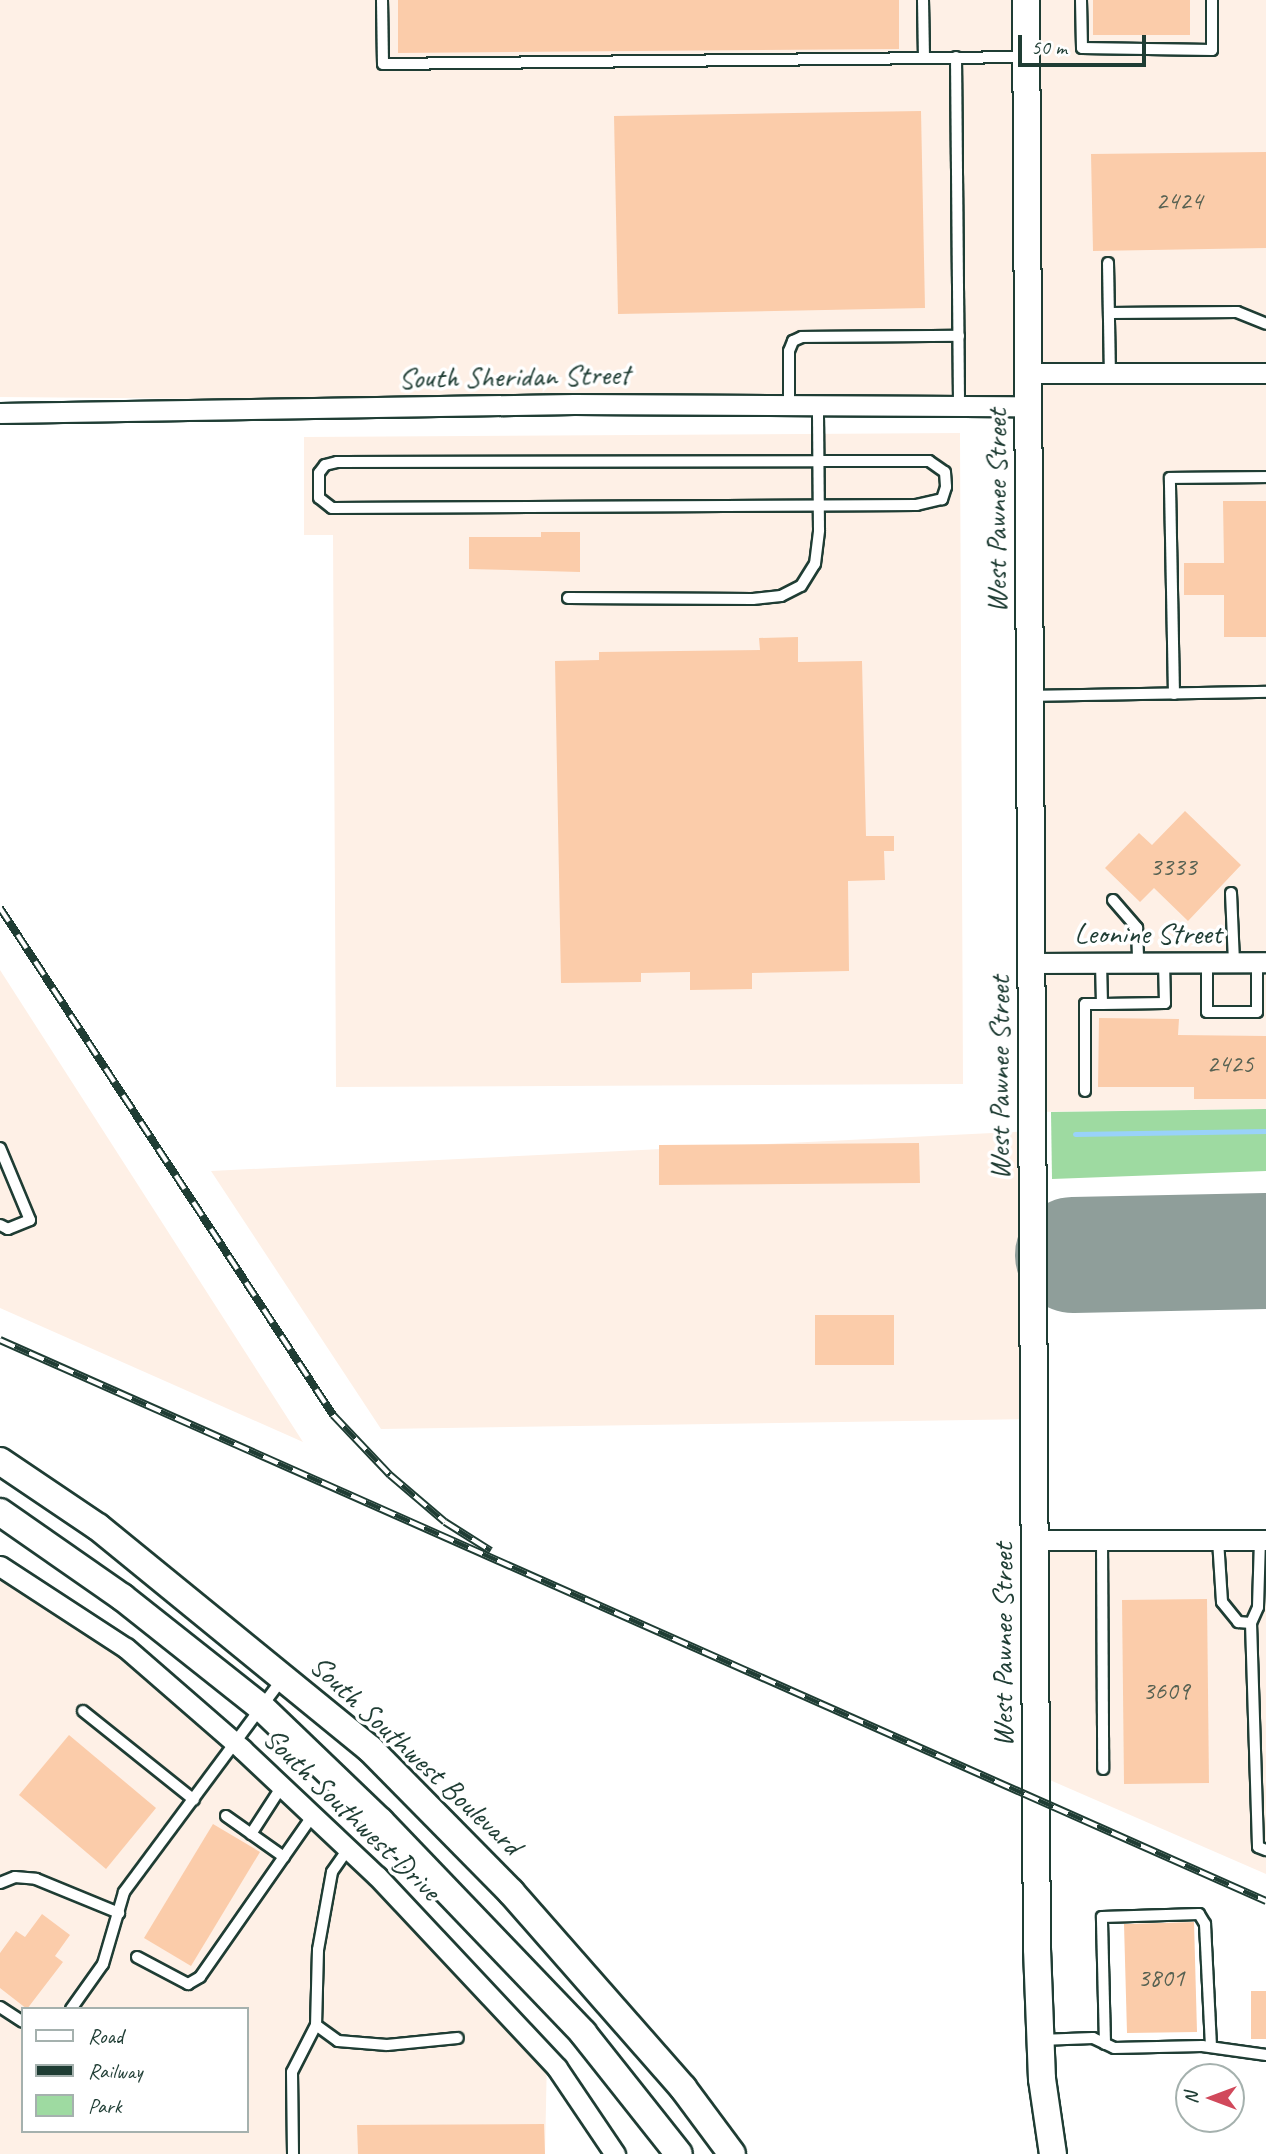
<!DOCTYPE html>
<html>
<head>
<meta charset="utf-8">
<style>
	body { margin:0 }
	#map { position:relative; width:1266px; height:2154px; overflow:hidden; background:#fff; font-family:Caveat,sans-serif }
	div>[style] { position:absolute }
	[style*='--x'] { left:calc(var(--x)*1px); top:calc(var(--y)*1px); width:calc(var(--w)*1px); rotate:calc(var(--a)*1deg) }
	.built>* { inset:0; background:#fef0e6 }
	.green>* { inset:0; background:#9edaa1 }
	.stream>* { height:5px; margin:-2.5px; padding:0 2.5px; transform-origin:2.5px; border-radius:2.5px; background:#99d2f9 }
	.runway>* { height:116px; margin:-58px; padding:0 58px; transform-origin:58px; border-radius:58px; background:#8f9e9a }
	.building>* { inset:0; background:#fbccaa }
	.roads { filter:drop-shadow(2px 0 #1f3d34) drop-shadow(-2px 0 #1f3d34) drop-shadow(0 2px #1f3d34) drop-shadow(0 -2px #1f3d34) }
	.lane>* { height:10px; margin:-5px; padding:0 5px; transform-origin:5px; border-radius:5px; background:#fff }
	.street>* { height:19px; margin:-9.5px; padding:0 9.5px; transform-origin:9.5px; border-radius:9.5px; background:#fff }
	.secondary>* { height:26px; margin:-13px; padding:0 13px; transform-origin:13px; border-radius:13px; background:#fff }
	.rail>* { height:8px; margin-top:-4px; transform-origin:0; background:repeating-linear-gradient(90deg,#fff 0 16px,#1f3d34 0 32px); box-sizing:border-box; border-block:2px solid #1f3d34 }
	span { translate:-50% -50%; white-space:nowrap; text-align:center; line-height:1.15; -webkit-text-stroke:7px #fff; paint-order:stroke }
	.number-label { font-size:26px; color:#566152 }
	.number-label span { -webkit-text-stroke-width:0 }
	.street-label { font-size:30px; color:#1f3d34 }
	.legend { position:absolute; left:21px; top:2007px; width:228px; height:126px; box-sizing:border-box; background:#fff; border:2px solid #a5b1ae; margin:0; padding:9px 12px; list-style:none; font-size:21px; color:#1f3d34 }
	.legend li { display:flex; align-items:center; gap:14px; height:35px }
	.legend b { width:35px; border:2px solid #a5b1ae }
	.north { position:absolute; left:1175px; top:2063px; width:70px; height:70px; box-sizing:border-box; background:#fff; border:2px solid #a5b1ae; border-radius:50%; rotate:270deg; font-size:19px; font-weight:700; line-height:28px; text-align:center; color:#1f3d34 }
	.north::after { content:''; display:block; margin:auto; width:24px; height:32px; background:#d1495b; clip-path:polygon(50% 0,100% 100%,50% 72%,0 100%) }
	.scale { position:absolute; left:1018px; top:35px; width:128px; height:32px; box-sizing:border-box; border:4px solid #1f3d34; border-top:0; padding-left:9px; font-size:21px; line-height:24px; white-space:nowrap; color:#1f3d34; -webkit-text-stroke:5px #fff; paint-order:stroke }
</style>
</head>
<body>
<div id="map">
	<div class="built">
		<i style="clip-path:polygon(0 0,1266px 0,1266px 1109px,1032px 1112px,1028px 406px,0 397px)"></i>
		<i style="clip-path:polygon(960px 433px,963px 1084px,336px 1087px,333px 535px,304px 535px,304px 437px)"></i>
		<i style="clip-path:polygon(0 970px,303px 1442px,0 1308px)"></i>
		<i style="clip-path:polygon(1032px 1131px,1034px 1419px,381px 1429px,211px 1171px)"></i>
		<i style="clip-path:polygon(1035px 1540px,1266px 1540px,1266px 1874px,1036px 1774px)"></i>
		<i style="clip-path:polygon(evenodd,0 1566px,126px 1648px,235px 1742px,547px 2057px,545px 2154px,0 2154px,0 1566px,23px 2009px,247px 2009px,247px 2131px,23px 2131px,23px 2009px)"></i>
	</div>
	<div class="green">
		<i style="clip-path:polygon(1266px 1109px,1266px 1171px,1052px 1179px,1051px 1112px)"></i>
	</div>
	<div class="stream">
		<i style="--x:1075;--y:1134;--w:191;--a:-0.9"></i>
	</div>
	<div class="runway">
		<i style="--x:1073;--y:1255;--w:193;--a:-1.2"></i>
	</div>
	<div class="building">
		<i style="clip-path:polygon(398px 0,899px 0,899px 49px,398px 53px)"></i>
		<i style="clip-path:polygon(1093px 0,1190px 0,1190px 35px,1093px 35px)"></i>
		<i style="clip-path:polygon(921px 111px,925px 308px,618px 314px,614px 116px)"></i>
		<i style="clip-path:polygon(1266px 152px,1266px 248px,1093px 251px,1091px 154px)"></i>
		<i style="clip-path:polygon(1223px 501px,1266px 501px,1266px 637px,1224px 637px,1224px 595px,1184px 595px,1184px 563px,1224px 563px)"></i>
		<i style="clip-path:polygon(541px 532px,580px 532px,580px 572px,469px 569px,469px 537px,541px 537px)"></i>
		<i style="clip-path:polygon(798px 637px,798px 662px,862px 661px,866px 836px,894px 836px,894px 851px,884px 851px,885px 880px,848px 881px,849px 971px,752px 973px,752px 989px,690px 990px,690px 972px,641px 973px,641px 982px,561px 983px,555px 661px,599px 660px,599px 652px,760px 650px,759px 638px)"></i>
		<i style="clip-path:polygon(1185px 811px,1241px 865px,1188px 921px,1154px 888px,1140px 902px,1105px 868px,1139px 833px,1152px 845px)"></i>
		<i style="clip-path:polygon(1099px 1018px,1179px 1019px,1178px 1035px,1266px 1036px,1266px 1099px,1194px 1099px,1194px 1087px,1098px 1087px)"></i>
		<i style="clip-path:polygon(919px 1143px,920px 1183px,659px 1185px,659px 1145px)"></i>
		<i style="clip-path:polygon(815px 1315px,894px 1315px,894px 1365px,815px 1365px)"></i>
		<i style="clip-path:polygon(1207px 1599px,1209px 1783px,1124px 1784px,1122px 1600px)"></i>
		<i style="clip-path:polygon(69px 1735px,156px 1808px,106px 1869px,19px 1795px)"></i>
		<i style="clip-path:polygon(213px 1824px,260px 1852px,191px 1966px,144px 1938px)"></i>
		<i style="clip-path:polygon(42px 1914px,70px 1935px,55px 1956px,63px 1962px,27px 2009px,0 1988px,0 1953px,16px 1931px,25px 1937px)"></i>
		<i style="clip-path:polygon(1194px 1922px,1197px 2032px,1127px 2033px,1124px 1924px)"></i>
		<i style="clip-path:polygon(1251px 1991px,1266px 1991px,1266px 2039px,1251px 2039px)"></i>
		<i style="clip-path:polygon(544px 2124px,545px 2154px,358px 2154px,357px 2125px)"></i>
	</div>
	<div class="roads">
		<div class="lane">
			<i style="--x:382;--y:0;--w:64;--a:89.1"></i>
			<i style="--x:383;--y:64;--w:643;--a:-0.62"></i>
			<i style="--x:923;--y:0;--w:58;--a:89"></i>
			<i style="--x:1081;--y:0;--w:48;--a:88.8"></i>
			<i style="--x:1082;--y:48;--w:130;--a:0.9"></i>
			<i style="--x:1212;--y:50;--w:50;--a:-90"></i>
			<i style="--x:956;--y:57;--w:349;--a:89.5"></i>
			<i style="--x:1108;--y:263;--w:110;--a:89"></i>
			<i style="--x:1110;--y:313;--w:127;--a:-0.5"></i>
			<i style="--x:1237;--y:312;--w:31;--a:22"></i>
			<i style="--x:789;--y:405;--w:54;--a:-90"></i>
			<i style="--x:789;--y:351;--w:11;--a:-68"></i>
			<i style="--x:793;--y:341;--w:10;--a:-24"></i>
			<i style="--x:802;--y:337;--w:157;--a:-0.4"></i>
			<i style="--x:818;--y:461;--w:111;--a:0"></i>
			<i style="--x:929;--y:461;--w:19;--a:35"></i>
			<i style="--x:945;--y:472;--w:15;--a:86"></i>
			<i style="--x:946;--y:487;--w:13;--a:108"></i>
			<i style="--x:942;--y:499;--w:26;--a:167"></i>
			<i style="--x:917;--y:505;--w:585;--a:179.71"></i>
			<i style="--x:332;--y:508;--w:16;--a:-142"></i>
			<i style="--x:319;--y:498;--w:25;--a:-90"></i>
			<i style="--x:319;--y:473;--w:10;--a:-53"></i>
			<i style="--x:325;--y:465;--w:12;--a:-14"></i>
			<i style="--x:337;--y:462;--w:481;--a:-0.1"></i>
			<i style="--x:568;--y:598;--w:185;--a:0.3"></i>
			<i style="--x:753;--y:599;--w:28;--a:-6"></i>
			<i style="--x:781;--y:596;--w:22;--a:-27"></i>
			<i style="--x:801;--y:586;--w:26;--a:-58"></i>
			<i style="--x:815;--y:564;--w:34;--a:-83"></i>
			<i style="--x:819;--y:530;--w:125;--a:-90.5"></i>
			<i style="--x:1174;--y:694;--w:216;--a:-91.1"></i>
			<i style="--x:1170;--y:478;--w:96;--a:-0.6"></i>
			<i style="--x:1030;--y:696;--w:236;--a:-1"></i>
			<i style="--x:1231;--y:893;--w:69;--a:87.5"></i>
			<i style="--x:1113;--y:900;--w:37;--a:49"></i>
			<i style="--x:1137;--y:928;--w:35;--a:88"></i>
			<i style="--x:1207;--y:962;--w:50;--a:90"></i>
			<i style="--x:1207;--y:1012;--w:50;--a:0"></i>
			<i style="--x:1257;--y:1012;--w:50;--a:-90"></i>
			<i style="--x:1101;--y:963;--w:41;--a:88.6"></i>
			<i style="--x:1102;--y:1004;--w:63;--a:-0.9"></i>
			<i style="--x:1165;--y:1003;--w:40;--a:-91.4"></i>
			<i style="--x:1085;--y:1091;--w:87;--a:-90"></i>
			<i style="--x:1085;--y:1004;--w:17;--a:0"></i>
			<i style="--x:0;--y:1148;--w:78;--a:67.4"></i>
			<i style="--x:30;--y:1220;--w:24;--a:158"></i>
			<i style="--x:8;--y:1229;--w:9;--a:-153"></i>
			<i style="--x:1102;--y:1540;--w:229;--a:89.7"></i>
			<i style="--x:1218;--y:1540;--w:62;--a:86.3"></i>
			<i style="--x:1222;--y:1602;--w:26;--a:51"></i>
			<i style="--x:1238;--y:1622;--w:13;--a:4"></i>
			<i style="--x:1251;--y:1623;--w:17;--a:-66"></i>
			<i style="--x:1258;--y:1607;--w:67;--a:-88.3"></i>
			<i style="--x:1251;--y:1623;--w:224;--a:88.2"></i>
			<i style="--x:1258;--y:1847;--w:9;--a:21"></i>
			<i style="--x:83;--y:1711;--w:142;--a:38.7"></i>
			<i style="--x:226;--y:1816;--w:71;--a:35.3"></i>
			<i style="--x:251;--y:1834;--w:57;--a:-57.1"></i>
			<i style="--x:348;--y:1849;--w:28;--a:125"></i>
			<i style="--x:332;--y:1872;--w:79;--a:100.2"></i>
			<i style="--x:318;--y:1950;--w:75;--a:91.5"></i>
			<i style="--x:316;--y:2025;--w:27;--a:36"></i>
			<i style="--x:338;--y:2041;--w:49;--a:4.7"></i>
			<i style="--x:387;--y:2045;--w:71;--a:-5.6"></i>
			<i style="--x:0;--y:1883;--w:16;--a:-22"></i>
			<i style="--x:15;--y:1877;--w:21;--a:5"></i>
			<i style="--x:36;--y:1879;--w:90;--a:22.3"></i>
			<i style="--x:137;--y:1957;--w:58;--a:27.9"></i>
			<i style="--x:188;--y:1984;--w:14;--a:-30"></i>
			<i style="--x:200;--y:1977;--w:198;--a:-55.1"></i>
			<i style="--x:0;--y:2007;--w:27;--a:33"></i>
			<i style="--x:71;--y:2009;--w:55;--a:-54.6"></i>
			<i style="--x:103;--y:1964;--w:75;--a:-73.7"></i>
			<i style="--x:124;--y:1892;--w:265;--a:-53.4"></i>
			<i style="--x:1040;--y:2040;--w:53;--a:-2.2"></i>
			<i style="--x:1093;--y:2038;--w:23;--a:25"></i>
			<i style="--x:1114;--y:2048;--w:88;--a:-1.3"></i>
			<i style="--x:1202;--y:2046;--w:65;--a:8"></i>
			<i style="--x:1105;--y:2044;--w:127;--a:-91.4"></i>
			<i style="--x:1102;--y:1917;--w:97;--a:-1.8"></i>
			<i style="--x:1199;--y:1914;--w:12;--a:59"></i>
			<i style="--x:1205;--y:1924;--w:123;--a:87.2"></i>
			<i style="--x:293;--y:2154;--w:82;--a:-90.7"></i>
			<i style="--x:292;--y:2072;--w:53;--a:-62.9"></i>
		</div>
		<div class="street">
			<i style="--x:1028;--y:373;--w:238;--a:0"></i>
			<i style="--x:0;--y:413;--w:574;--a:-0.9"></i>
			<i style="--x:574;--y:404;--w:455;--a:0.3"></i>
			<i style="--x:1031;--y:963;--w:235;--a:-0.2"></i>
			<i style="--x:1035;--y:1540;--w:231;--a:0"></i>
			<i style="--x:0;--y:1566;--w:150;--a:33.1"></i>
			<i style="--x:126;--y:1648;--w:154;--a:41"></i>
			<i style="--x:242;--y:1749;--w:185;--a:43.3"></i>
			<i style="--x:377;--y:1876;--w:263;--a:46.8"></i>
			<i style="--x:557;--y:2068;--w:104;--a:56"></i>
		</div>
		<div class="secondary">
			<i style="--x:1026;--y:0;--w:1949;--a:89.68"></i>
			<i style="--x:1037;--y:1949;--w:130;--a:87.8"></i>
			<i style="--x:1042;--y:2079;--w:76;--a:81.7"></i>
			<i style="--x:0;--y:1461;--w:118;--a:34"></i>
			<i style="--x:98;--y:1527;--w:351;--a:39.2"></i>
			<i style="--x:370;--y:1749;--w:201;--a:45.4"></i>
			<i style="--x:511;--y:1892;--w:261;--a:48.7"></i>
			<i style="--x:683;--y:2088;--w:82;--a:53.4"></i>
			<i style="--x:0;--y:1512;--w:149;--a:34.9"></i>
			<i style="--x:122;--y:1597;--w:177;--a:38.4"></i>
			<i style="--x:261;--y:1707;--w:165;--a:43.8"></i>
			<i style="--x:380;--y:1821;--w:294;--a:46.2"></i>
			<i style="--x:583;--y:2033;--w:154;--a:51.6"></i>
		</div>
	</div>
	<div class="rail">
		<i style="--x:0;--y:908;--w:607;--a:56.7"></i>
		<i style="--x:333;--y:1415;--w:83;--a:46.5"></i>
		<i style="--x:390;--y:1475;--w:72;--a:40.5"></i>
		<i style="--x:445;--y:1522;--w:54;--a:32.2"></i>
		<i style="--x:0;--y:1340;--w:1385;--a:23.9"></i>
	</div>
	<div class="number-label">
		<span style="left:1179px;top:201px">2424</span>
		<span style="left:1173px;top:867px">3333</span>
		<span style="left:1230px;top:1064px">2425</span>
		<span style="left:1166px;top:1691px">3609</span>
		<span style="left:1161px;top:1978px">3801</span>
	</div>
	<div class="street-label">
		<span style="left:514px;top:376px;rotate:-1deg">South Sheridan Street</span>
		<span style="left:996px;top:511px;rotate:-90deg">West Pawnee Street</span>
		<span style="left:1148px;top:933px">Leonine Street</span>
		<span style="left:999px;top:1078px;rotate:-90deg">West Pawnee Street</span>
		<span style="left:1002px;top:1645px;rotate:-90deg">West Pawnee Street</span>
		<span style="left:416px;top:1755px;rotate:43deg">South Southwest Boulevard</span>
		<span style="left:352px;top:1814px;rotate:44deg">South Southwest Drive</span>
	</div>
	<ul class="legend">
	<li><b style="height:9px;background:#fff"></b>Road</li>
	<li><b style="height:9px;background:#1f3d34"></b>Railway</li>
	<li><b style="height:19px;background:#9edaa1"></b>Park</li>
	</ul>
	<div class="north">N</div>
	<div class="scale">50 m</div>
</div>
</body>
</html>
